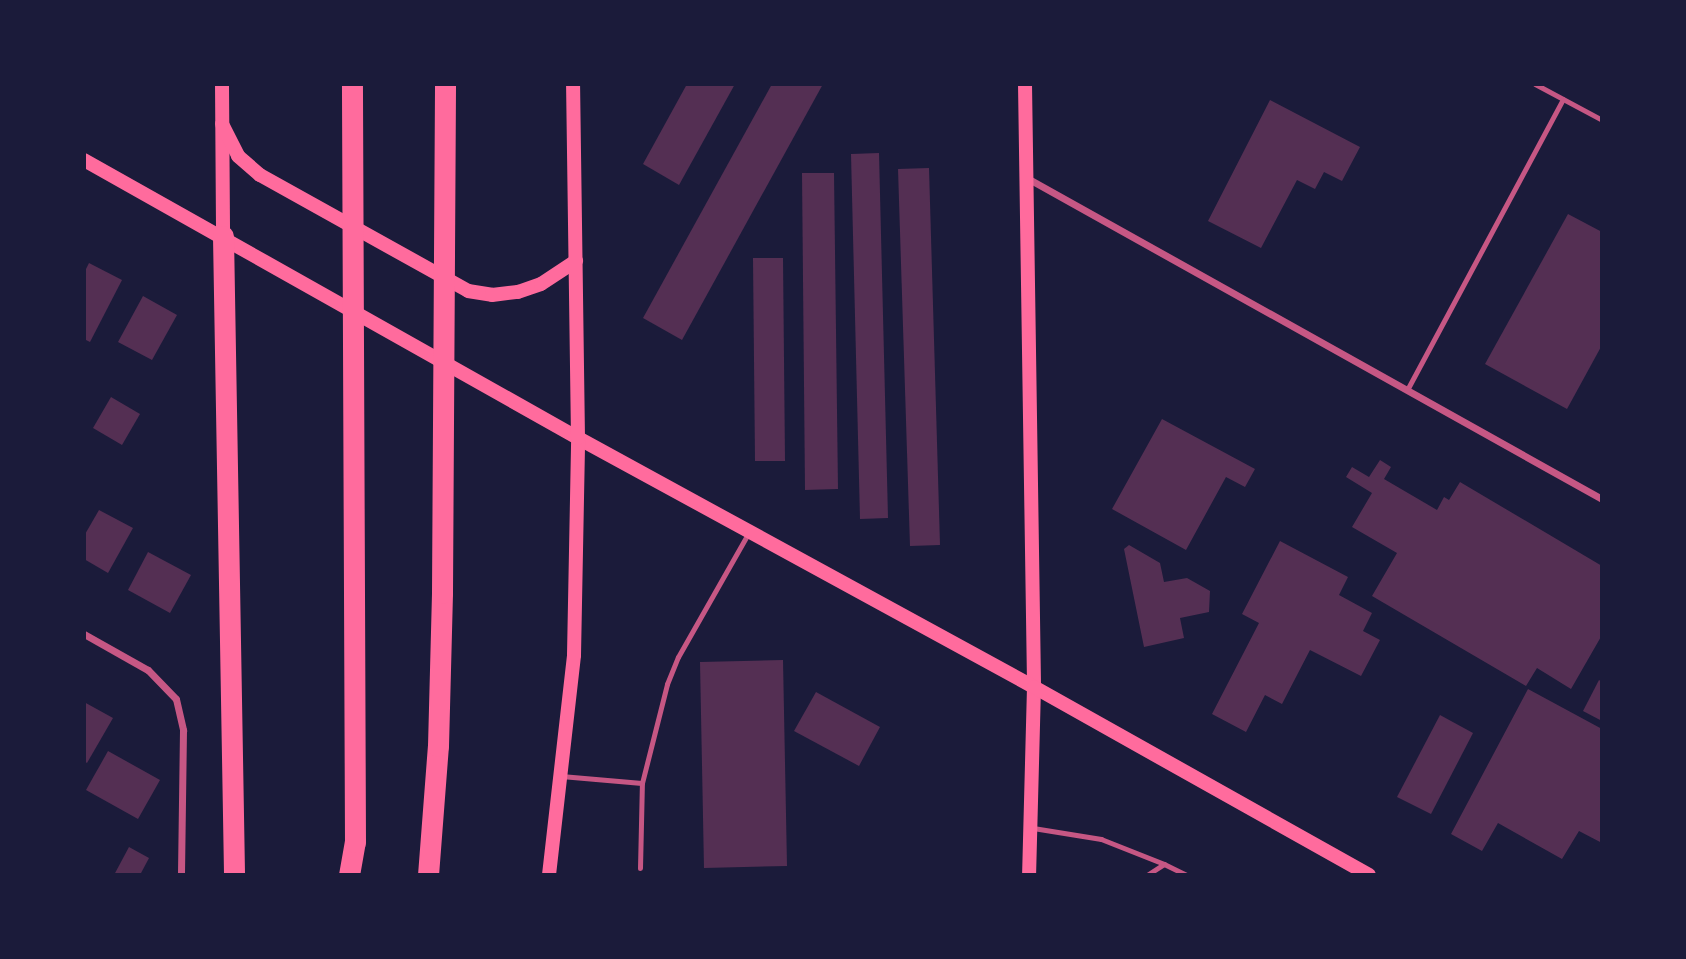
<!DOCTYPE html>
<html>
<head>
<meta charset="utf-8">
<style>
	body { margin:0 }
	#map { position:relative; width:1686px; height:959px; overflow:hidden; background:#1b1b3a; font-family:Montserrat,sans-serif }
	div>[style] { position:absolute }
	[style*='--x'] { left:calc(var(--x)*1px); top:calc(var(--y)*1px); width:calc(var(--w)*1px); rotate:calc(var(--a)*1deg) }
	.building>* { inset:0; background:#542f53 }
	.service>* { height:5px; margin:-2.5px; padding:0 2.5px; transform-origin:2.5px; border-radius:2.5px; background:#c65784 }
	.minor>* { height:7px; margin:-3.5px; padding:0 3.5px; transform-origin:3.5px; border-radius:3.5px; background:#c65784 }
	.secondary>* { height:14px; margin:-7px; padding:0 7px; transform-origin:7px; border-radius:7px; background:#ff6b9d }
	.motorway>* { height:21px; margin:-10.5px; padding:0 10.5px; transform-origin:10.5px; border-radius:10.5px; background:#ff6b9d }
	span { translate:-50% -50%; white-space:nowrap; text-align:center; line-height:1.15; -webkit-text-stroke:5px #1b1b3a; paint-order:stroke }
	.frame { position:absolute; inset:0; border:86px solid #1b1b3a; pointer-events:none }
</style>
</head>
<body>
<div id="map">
	<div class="building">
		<i style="clip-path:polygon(687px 84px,735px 84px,679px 185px,643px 164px)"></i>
		<i style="clip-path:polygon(772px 84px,823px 84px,682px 340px,643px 318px)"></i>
		<i style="clip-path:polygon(1270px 100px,1360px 147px,1342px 181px,1324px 172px,1315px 189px,1297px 180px,1261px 248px,1208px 221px)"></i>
		<i style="clip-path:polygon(879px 153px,888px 518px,860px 519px,851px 154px)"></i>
		<i style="clip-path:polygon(929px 168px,940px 545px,910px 546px,898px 169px)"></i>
		<i style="clip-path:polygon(802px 173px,834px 173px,838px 489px,805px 490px)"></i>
		<i style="clip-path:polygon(1568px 214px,1602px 232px,1602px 345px,1567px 409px,1485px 364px)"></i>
		<i style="clip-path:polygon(753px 258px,783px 258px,785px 461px,755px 461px)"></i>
		<i style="clip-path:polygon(89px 263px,122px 280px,90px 342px,84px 339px,84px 273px)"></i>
		<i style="clip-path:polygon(143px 296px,177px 315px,152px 360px,118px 342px)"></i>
		<i style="clip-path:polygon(111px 397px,140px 414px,122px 445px,93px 428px)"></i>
		<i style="clip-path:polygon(1162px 419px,1255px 469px,1245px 487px,1226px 477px,1186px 550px,1112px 509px)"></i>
		<i style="clip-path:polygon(1380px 460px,1391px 467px,1384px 479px,1437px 510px,1444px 497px,1449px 500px,1460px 482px,1602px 566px,1602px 635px,1571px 689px,1537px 668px,1526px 686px,1372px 596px,1397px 553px,1352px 527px,1372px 493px,1346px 477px,1352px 467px,1369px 477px)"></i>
		<i style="clip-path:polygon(99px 510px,133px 528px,108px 573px,84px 559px,84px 536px)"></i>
		<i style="clip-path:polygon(1280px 541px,1348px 577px,1339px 595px,1372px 613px,1363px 631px,1380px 640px,1361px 676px,1310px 650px,1282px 704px,1265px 695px,1246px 732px,1212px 714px,1259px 623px,1242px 614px)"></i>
		<i style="clip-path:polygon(1129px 545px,1160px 563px,1164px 582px,1187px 578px,1210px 591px,1209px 612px,1180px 618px,1184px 638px,1144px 647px,1124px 549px)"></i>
		<i style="clip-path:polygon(148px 552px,191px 575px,170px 613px,128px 590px)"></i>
		<i style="clip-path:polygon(783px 660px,787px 866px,704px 868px,700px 662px)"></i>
		<i style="clip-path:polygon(1599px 680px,1602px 682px,1602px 721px,1583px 711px)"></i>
		<i style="clip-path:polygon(1528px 689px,1602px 729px,1602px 843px,1579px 831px,1562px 859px,1498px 823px,1482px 851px,1451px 834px)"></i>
		<i style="clip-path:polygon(816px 692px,880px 727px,859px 766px,794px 731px)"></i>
		<i style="clip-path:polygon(84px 702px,113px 718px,87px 763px,84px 761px)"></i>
		<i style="clip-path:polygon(1440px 715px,1473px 733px,1431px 814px,1397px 797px)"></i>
		<i style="clip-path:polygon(108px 751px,160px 780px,138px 819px,86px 790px)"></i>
		<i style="clip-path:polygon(129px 847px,149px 858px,140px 875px,114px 875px)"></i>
	</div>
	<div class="service">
		<i style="--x:1535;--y:84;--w:76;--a:28.2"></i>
		<i style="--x:1407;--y:390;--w:330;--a:-61.8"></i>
		<i style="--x:561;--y:776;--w:81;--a:4.9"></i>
		<i style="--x:642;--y:783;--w:102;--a:-75.8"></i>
		<i style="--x:667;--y:684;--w:29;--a:-68"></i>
		<i style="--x:678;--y:657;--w:144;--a:-60.4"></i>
		<i style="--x:1033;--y:828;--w:69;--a:9.2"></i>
		<i style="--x:1101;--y:839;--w:68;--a:21.6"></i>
		<i style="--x:640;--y:868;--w:85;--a:-88.7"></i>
		<i style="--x:1147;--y:875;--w:20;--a:-33"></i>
		<i style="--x:1164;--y:864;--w:25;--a:26"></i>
	</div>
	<div class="minor">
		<i style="--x:1027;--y:178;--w:659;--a:29.17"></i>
		<i style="--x:84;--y:634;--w:73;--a:29.4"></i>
		<i style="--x:148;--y:670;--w:40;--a:46"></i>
		<i style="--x:176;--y:699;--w:32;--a:77"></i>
		<i style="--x:183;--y:730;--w:145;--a:90.8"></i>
	</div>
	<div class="secondary">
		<i style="--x:222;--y:84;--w:152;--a:89.6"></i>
		<i style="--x:1025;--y:84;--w:603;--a:89.14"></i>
		<i style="--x:1034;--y:687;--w:188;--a:91.5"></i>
		<i style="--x:222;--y:124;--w:36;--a:63"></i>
		<i style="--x:238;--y:156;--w:29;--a:41"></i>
		<i style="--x:260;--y:175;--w:238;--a:29.1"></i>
		<i style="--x:468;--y:291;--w:24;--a:9"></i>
		<i style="--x:492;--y:295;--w:26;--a:-7"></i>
		<i style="--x:518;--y:292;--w:24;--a:-19"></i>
		<i style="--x:541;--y:284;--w:42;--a:-33.3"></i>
		<i style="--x:84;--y:160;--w:567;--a:29.37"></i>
		<i style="--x:578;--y:438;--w:520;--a:28.64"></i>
		<i style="--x:1034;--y:687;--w:384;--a:29.3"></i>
		<i style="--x:549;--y:875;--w:221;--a:-83.5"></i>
		<i style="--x:574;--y:655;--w:217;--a:-88.9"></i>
		<i style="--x:578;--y:438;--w:354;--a:-90.8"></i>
	</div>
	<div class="motorway">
		<i style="--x:223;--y:236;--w:639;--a:89.01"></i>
		<i style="--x:349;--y:875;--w:34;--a:-80"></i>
		<i style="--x:355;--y:842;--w:758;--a:-90.23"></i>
		<i style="--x:428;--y:875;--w:129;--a:-85.6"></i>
		<i style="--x:438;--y:746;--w:153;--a:-88.5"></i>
		<i style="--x:442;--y:593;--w:509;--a:-89.66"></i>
	</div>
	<div class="frame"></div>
</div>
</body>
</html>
